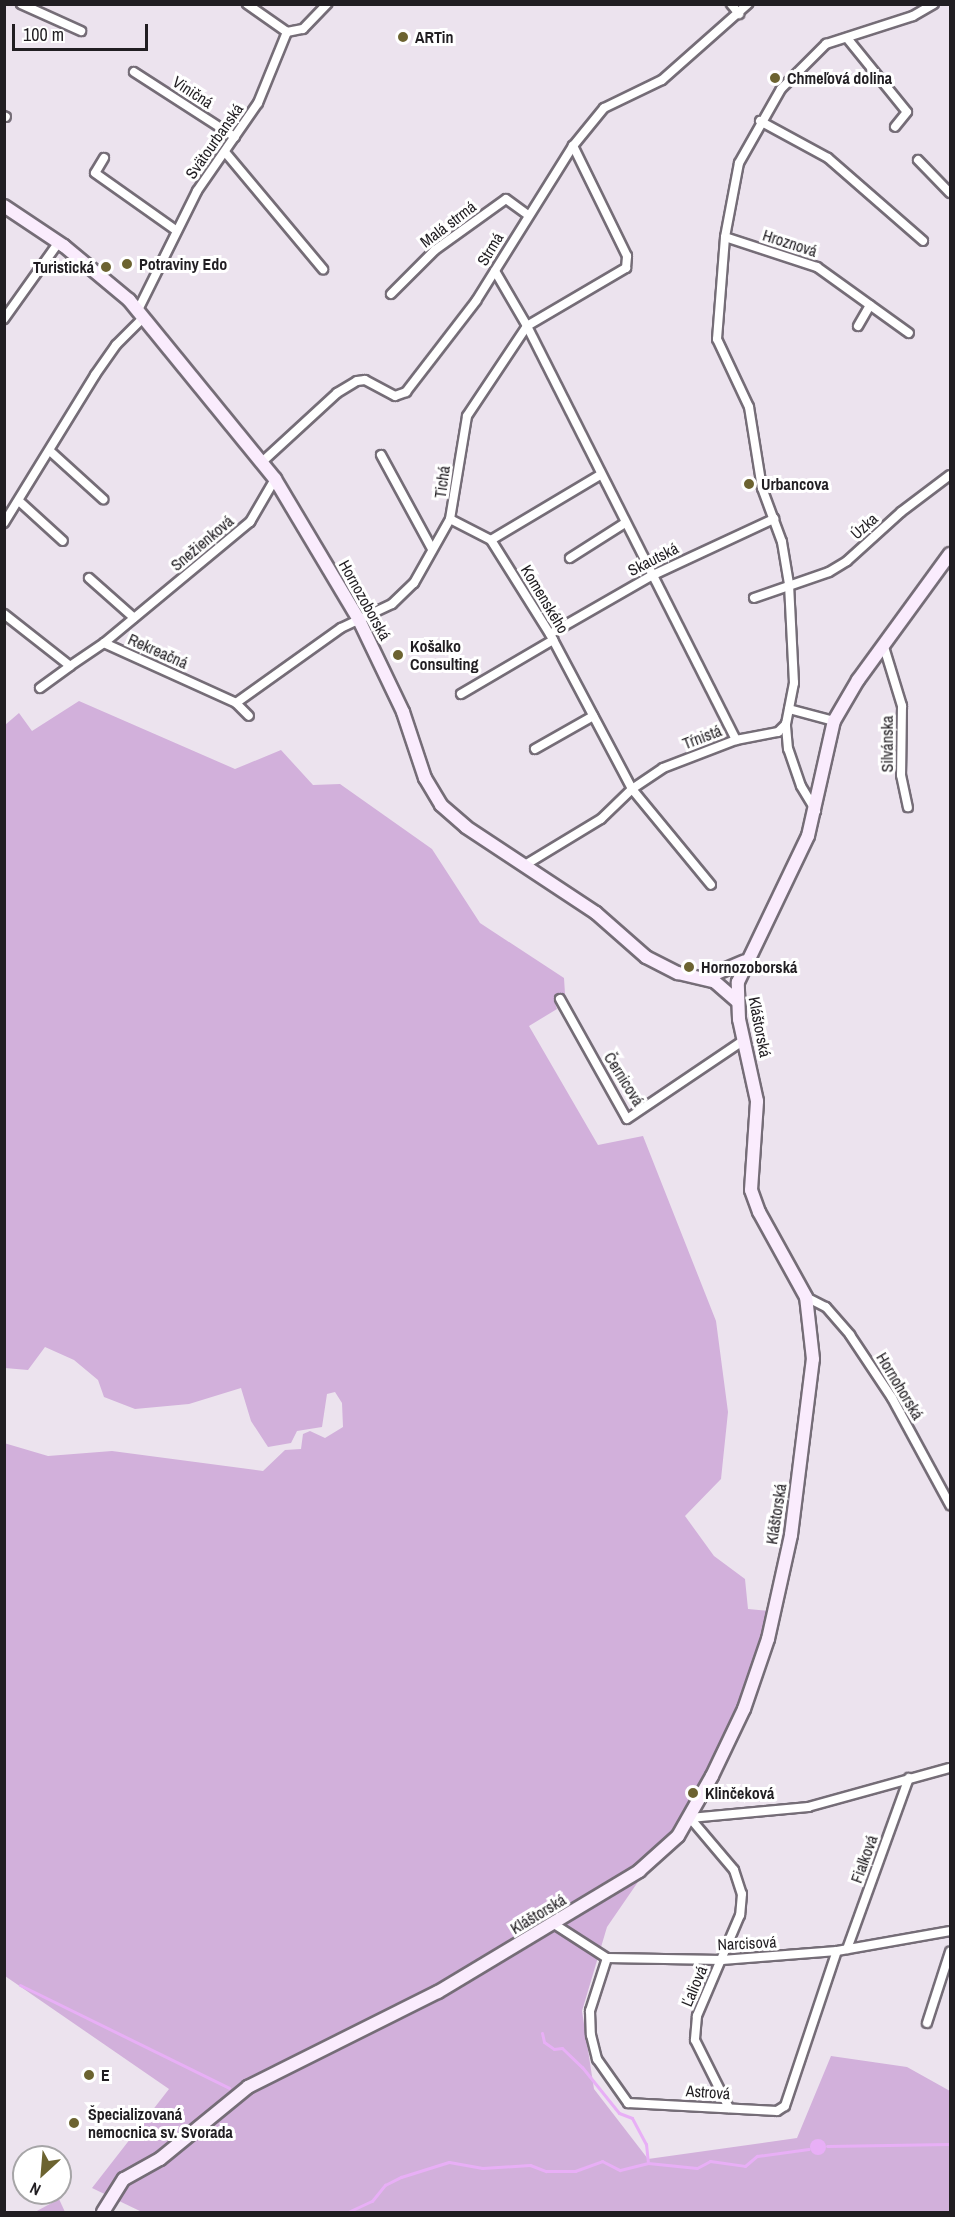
<!DOCTYPE html>
<html>
<head>
<meta charset="utf-8">
<style>
	body { margin:0 }
	#map { position:relative; width:955px; height:2217px; overflow:hidden; background:#ece3ee; font-family:"Archivo Narrow",sans-serif }
	div>[style] { position:absolute }
	[style*='--x'] { left:calc(var(--x)*1px); top:calc(var(--y)*1px); width:calc(var(--w)*1px); rotate:calc(var(--a)*1deg) }
	.green>* { inset:0; background:#d2b0db }
	.water>* { inset:0; background:#e8aff6 }
	.round { border-radius:50% }
	.stream>* { height:3px; margin:-1.5px; padding:0 1.5px; transform-origin:1.5px; border-radius:1.5px; background:#e8aff6 }
	.roads { filter:drop-shadow(2px 0 #756d77) drop-shadow(-2px 0 #756d77) drop-shadow(0 2px #756d77) drop-shadow(0 -2px #756d77) }
	.street>* { height:8px; margin:-4px; padding:0 4px; transform-origin:4px; border-radius:4px; background:#fff }
	.secondary>* { height:12px; margin:-6px; padding:0 6px; transform-origin:6px; border-radius:6px; background:#faecfd }
	.dots>* { width:16px; height:16px; translate:-50% -50%; box-sizing:border-box; border:3px solid #fff; border-radius:50% }
	span { translate:-50% -50%; white-space:nowrap; text-align:center; line-height:1.15; -webkit-text-stroke:6px #fff; paint-order:stroke }
	.poi-label { font-size:16px; color:#211e22; font-weight:700 }
	.left { translate:0 -50%; text-align:left }
	.right { translate:-100% -50%; text-align:right }
	.street-label { font-size:16px; color:#211e22 }
	.frame { position:absolute; inset:0; border:6px solid #211e22; pointer-events:none }
	.north { position:absolute; left:12px; top:2145px; width:60px; height:60px; box-sizing:border-box; background:#fff; border:2px solid #a6a5a7; border-radius:50%; rotate:206deg; font-size:16px; font-weight:700; line-height:24px; text-align:center; color:#211e22 }
	.north::after { content:''; display:block; margin:auto; width:21px; height:27px; background:#6c6330; clip-path:polygon(50% 0,100% 100%,50% 72%,0 100%) }
	.scale { position:absolute; left:12px; top:24px; width:136px; height:27px; box-sizing:border-box; border:3px solid #211e22; border-top:0; padding-left:8px; font-size:18px; line-height:21px; white-space:nowrap; color:#211e22; -webkit-text-stroke:4px #fff; paint-order:stroke }
</style>
</head>
<body>
<div id="map">
	<div class="green">
		<i style="clip-path:polygon(79px 701px,235px 769px,281px 750px,313px 785px,340px 784px,432px 849px,480px 923px,564px 978px,565px 994px,554px 1000px,557px 1009px,529px 1026px,598px 1145px,643px 1136px,716px 1321px,728px 1412px,721px 1479px,685px 1516px,714px 1556px,745px 1579px,748px 1609px,769px 1611px,753px 1676px,708px 1780px,607px 1927px,582px 2011px,594px 2089px,648px 2159px,797px 2138px,831px 2056px,907px 2067px,950px 2091px,950px 2212px,142px 2212px,92px 2188px,169px 2089px,5px 1976px,4px 1443px,48px 1456px,112px 1451px,263px 1471px,285px 1450px,301px 1449px,303px 1434px,310px 1431px,325px 1438px,343px 1427px,342px 1403px,335px 1392px,327px 1394px,322px 1427px,297px 1431px,291px 1443px,268px 1447px,251px 1421px,241px 1388px,189px 1404px,135px 1409px,104px 1397px,98px 1380px,74px 1360px,45px 1347px,28px 1370px,5px 1368px,5px 725px,19px 713px,32px 731px)"></i>
		<i style="clip-path:polygon(59px 2199px,65px 2212px,35px 2212px)"></i>
	</div>
	<div class="water">
		<i class="round" style="left:810px;top:2139px;width:16px;height:16px"></i>
	</div>
	<div class="stream">
		<i style="--x:20;--y:1985;--w:233;--a:26.2"></i>
		<i style="--x:542;--y:2033;--w:9;--a:77"></i>
		<i style="--x:544;--y:2042;--w:12;--a:35"></i>
		<i style="--x:554;--y:2049;--w:8;--a:-7"></i>
		<i style="--x:562;--y:2048;--w:28;--a:44"></i>
		<i style="--x:582;--y:2067;--w:59;--a:51.2"></i>
		<i style="--x:619;--y:2113;--w:14;--a:21"></i>
		<i style="--x:632;--y:2118;--w:30;--a:62"></i>
		<i style="--x:646;--y:2144;--w:18;--a:84"></i>
		<i style="--x:827;--y:2146;--w:123;--a:-0.9"></i>
		<i style="--x:348;--y:2212;--w:26;--a:-25"></i>
		<i style="--x:372;--y:2201;--w:21;--a:-51"></i>
		<i style="--x:385;--y:2185;--w:18;--a:-27"></i>
		<i style="--x:401;--y:2177;--w:50;--a:-17.4"></i>
		<i style="--x:449;--y:2162;--w:34;--a:10"></i>
		<i style="--x:482;--y:2168;--w:48;--a:-3.6"></i>
		<i style="--x:530;--y:2165;--w:17;--a:21"></i>
		<i style="--x:546;--y:2171;--w:29;--a:0"></i>
		<i style="--x:575;--y:2171;--w:29;--a:-20"></i>
		<i style="--x:602;--y:2161;--w:20;--a:27"></i>
		<i style="--x:620;--y:2170;--w:29;--a:-14"></i>
		<i style="--x:648;--y:2163;--w:49;--a:5.8"></i>
		<i style="--x:697;--y:2168;--w:15;--a:-28"></i>
		<i style="--x:710;--y:2161;--w:35;--a:8"></i>
		<i style="--x:745;--y:2166;--w:16;--a:-40"></i>
		<i style="--x:757;--y:2156;--w:52;--a:-7.7"></i>
	</div>
	<div class="roads">
		<div class="street">
			<i style="--x:21;--y:4;--w:66;--a:24.2"></i>
			<i style="--x:247;--y:4;--w:49;--a:35"></i>
			<i style="--x:731;--y:4;--w:13;--a:51"></i>
			<i style="--x:287;--y:32;--w:16;--a:-11"></i>
			<i style="--x:303;--y:29;--w:35;--a:-46"></i>
			<i style="--x:847;--y:38;--w:95;--a:51"></i>
			<i style="--x:907;--y:112;--w:19;--a:129"></i>
			<i style="--x:134;--y:72;--w:120;--a:32.8"></i>
			<i style="--x:4;--y:116;--w:2;--a:27"></i>
			<i style="--x:760;--y:121;--w:77;--a:28.6"></i>
			<i style="--x:828;--y:158;--w:126;--a:41.1"></i>
			<i style="--x:225;--y:152;--w:153;--a:50.1"></i>
			<i style="--x:104;--y:158;--w:17;--a:121"></i>
			<i style="--x:95;--y:173;--w:100;--a:35.3"></i>
			<i style="--x:918;--y:160;--w:46;--a:45.9"></i>
			<i style="--x:725;--y:237;--w:97;--a:18.1"></i>
			<i style="--x:817;--y:267;--w:113;--a:35.7"></i>
			<i style="--x:495;--y:271;--w:64;--a:59.8"></i>
			<i style="--x:527;--y:326;--w:464;--a:63.2"></i>
			<i style="--x:391;--y:294;--w:62;--a:-45"></i>
			<i style="--x:435;--y:250;--w:87;--a:-35.7"></i>
			<i style="--x:506;--y:199;--w:27;--a:36"></i>
			<i style="--x:138;--y:310;--w:133;--a:-63.6"></i>
			<i style="--x:197;--y:191;--w:107;--a:-55.3"></i>
			<i style="--x:258;--y:103;--w:77;--a:-67.8"></i>
			<i style="--x:4;--y:319;--w:95;--a:-54.5"></i>
			<i style="--x:858;--y:326;--w:24;--a:-60"></i>
			<i style="--x:50;--y:451;--w:72;--a:42.2"></i>
			<i style="--x:381;--y:455;--w:107;--a:61.5"></i>
			<i style="--x:262;--y:462;--w:102;--a:-42.6"></i>
			<i style="--x:337;--y:393;--w:23;--a:-31"></i>
			<i style="--x:357;--y:381;--w:8;--a:-7"></i>
			<i style="--x:365;--y:380;--w:34;--a:28"></i>
			<i style="--x:395;--y:396;--w:12;--a:-20"></i>
			<i style="--x:406;--y:392;--w:115;--a:-52.4"></i>
			<i style="--x:476;--y:301;--w:183;--a:-58"></i>
			<i style="--x:573;--y:146;--w:49;--a:-50.8"></i>
			<i style="--x:604;--y:108;--w:64;--a:-25.8"></i>
			<i style="--x:662;--y:80;--w:115;--a:-41.5"></i>
			<i style="--x:19;--y:501;--w:59;--a:42.3"></i>
			<i style="--x:450;--y:519;--w:46;--a:27.1"></i>
			<i style="--x:491;--y:540;--w:111;--a:57.9"></i>
			<i style="--x:550;--y:634;--w:175;--a:62.1"></i>
			<i style="--x:632;--y:789;--w:124;--a:50.5"></i>
			<i style="--x:4;--y:523;--w:174;--a:-58.4"></i>
			<i style="--x:95;--y:375;--w:37;--a:-55"></i>
			<i style="--x:116;--y:345;--w:40;--a:-45"></i>
			<i style="--x:491;--y:540;--w:127;--a:-30.8"></i>
			<i style="--x:570;--y:558;--w:65;--a:-32.5"></i>
			<i style="--x:89;--y:578;--w:60;--a:41.6"></i>
			<i style="--x:754;--y:598;--w:79;--a:-19.1"></i>
			<i style="--x:829;--y:572;--w:21;--a:-31"></i>
			<i style="--x:847;--y:561;--w:73;--a:-42.2"></i>
			<i style="--x:901;--y:512;--w:61;--a:-37.1"></i>
			<i style="--x:4;--y:614;--w:84;--a:38.2"></i>
			<i style="--x:70;--y:666;--w:41;--a:-34.1"></i>
			<i style="--x:104;--y:643;--w:190;--a:-39.7"></i>
			<i style="--x:250;--y:522;--w:50;--a:-59.8"></i>
			<i style="--x:550;--y:634;--w:116;--a:-29.9"></i>
			<i style="--x:651;--y:576;--w:136;--a:-24.9"></i>
			<i style="--x:104;--y:643;--w:145;--a:24.4"></i>
			<i style="--x:236;--y:703;--w:129;--a:-35.5"></i>
			<i style="--x:341;--y:628;--w:56;--a:-25.2"></i>
			<i style="--x:392;--y:604;--w:30;--a:-44"></i>
			<i style="--x:414;--y:583;--w:73;--a:-60.6"></i>
			<i style="--x:450;--y:519;--w:104;--a:-80.6"></i>
			<i style="--x:467;--y:416;--w:108;--a:-56.3"></i>
			<i style="--x:527;--y:326;--w:115;--a:-30.4"></i>
			<i style="--x:626;--y:268;--w:12;--a:-85"></i>
			<i style="--x:627;--y:256;--w:123;--a:-116.1"></i>
			<i style="--x:884;--y:647;--w:62;--a:73"></i>
			<i style="--x:902;--y:706;--w:69;--a:90.8"></i>
			<i style="--x:901;--y:775;--w:33;--a:78"></i>
			<i style="--x:40;--y:688;--w:37;--a:-36"></i>
			<i style="--x:461;--y:694;--w:107;--a:-30.4"></i>
			<i style="--x:236;--y:703;--w:18;--a:45"></i>
			<i style="--x:789;--y:709;--w:47;--a:14.9"></i>
			<i style="--x:535;--y:749;--w:67;--a:-29.6"></i>
			<i style="--x:816;--y:811;--w:29;--a:-121"></i>
			<i style="--x:801;--y:786;--w:39;--a:-109"></i>
			<i style="--x:788;--y:749;--w:25;--a:-95"></i>
			<i style="--x:786;--y:724;--w:42;--a:-79"></i>
			<i style="--x:794;--y:683;--w:99;--a:-92.9"></i>
			<i style="--x:789;--y:584;--w:43;--a:-99.5"></i>
			<i style="--x:782;--y:542;--w:58;--a:-110.3"></i>
			<i style="--x:762;--y:488;--w:82;--a:-99.1"></i>
			<i style="--x:749;--y:407;--w:75;--a:-115.2"></i>
			<i style="--x:717;--y:339;--w:102;--a:-85.5"></i>
			<i style="--x:725;--y:237;--w:75;--a:-79.3"></i>
			<i style="--x:739;--y:163;--w:85;--a:-60.4"></i>
			<i style="--x:781;--y:89;--w:64;--a:-45"></i>
			<i style="--x:826;--y:44;--w:91;--a:-17.8"></i>
			<i style="--x:913;--y:16;--w:24;--a:-30"></i>
			<i style="--x:525;--y:865;--w:89;--a:-31.2"></i>
			<i style="--x:601;--y:819;--w:43;--a:-44.1"></i>
			<i style="--x:632;--y:789;--w:37;--a:-34"></i>
			<i style="--x:663;--y:768;--w:78;--a:-21"></i>
			<i style="--x:736;--y:740;--w:43;--a:-10.8"></i>
			<i style="--x:778;--y:732;--w:11;--a:-45"></i>
			<i style="--x:560;--y:999;--w:137;--a:60.8"></i>
			<i style="--x:627;--y:1119;--w:141;--a:-34"></i>
			<i style="--x:806;--y:1297;--w:22;--a:27"></i>
			<i style="--x:826;--y:1307;--w:37;--a:49"></i>
			<i style="--x:850;--y:1335;--w:76;--a:56.3"></i>
			<i style="--x:892;--y:1398;--w:122;--a:61.5"></i>
			<i style="--x:690;--y:1818;--w:68;--a:49.8"></i>
			<i style="--x:734;--y:1870;--w:25;--a:72"></i>
			<i style="--x:742;--y:1894;--w:21;--a:95"></i>
			<i style="--x:740;--y:1915;--w:110;--a:113.1"></i>
			<i style="--x:697;--y:2016;--w:24;--a:95"></i>
			<i style="--x:695;--y:2040;--w:76;--a:63.4"></i>
			<i style="--x:690;--y:1818;--w:119;--a:-5.3"></i>
			<i style="--x:808;--y:1807;--w:147;--a:-15.4"></i>
			<i style="--x:554;--y:1924;--w:63;--a:32.7"></i>
			<i style="--x:607;--y:1958;--w:115;--a:1"></i>
			<i style="--x:722;--y:1960;--w:115;--a:-4.5"></i>
			<i style="--x:837;--y:1951;--w:115;--a:-10"></i>
			<i style="--x:847;--y:1949;--w:182;--a:-70.1"></i>
			<i style="--x:607;--y:1958;--w:56;--a:107.8"></i>
			<i style="--x:590;--y:2011;--w:24;--a:88"></i>
			<i style="--x:591;--y:2035;--w:25;--a:76"></i>
			<i style="--x:597;--y:2059;--w:54;--a:54.8"></i>
			<i style="--x:628;--y:2103;--w:149;--a:3.1"></i>
			<i style="--x:777;--y:2111;--w:9;--a:-32"></i>
			<i style="--x:785;--y:2106;--w:163;--a:-71.5"></i>
			<i style="--x:927;--y:2023;--w:75;--a:-72.1"></i>
		</div>
		<div class="secondary">
			<i style="--x:4;--y:206;--w:72;--a:33.7"></i>
			<i style="--x:64;--y:246;--w:85;--a:39.7"></i>
			<i style="--x:129;--y:300;--w:231;--a:50.8"></i>
			<i style="--x:275;--y:479;--w:164;--a:59.2"></i>
			<i style="--x:359;--y:620;--w:102;--a:64.4"></i>
			<i style="--x:403;--y:712;--w:70;--a:71.6"></i>
			<i style="--x:425;--y:778;--w:31;--a:59"></i>
			<i style="--x:441;--y:805;--w:33;--a:41"></i>
			<i style="--x:466;--y:827;--w:156;--a:33.5"></i>
			<i style="--x:596;--y:913;--w:67;--a:41.3"></i>
			<i style="--x:646;--y:957;--w:36;--a:27"></i>
			<i style="--x:678;--y:973;--w:37;--a:13"></i>
			<i style="--x:714;--y:981;--w:30;--a:41"></i>
			<i style="--x:705;--y:978;--w:43;--a:-23"></i>
			<i style="--x:103;--y:2212;--w:39;--a:-58"></i>
			<i style="--x:124;--y:2179;--w:41;--a:-29.1"></i>
			<i style="--x:160;--y:2159;--w:114;--a:-39.3"></i>
			<i style="--x:248;--y:2087;--w:212;--a:-26.6"></i>
			<i style="--x:438;--y:1992;--w:235;--a:-31"></i>
			<i style="--x:639;--y:1871;--w:52;--a:-41.9"></i>
			<i style="--x:678;--y:1836;--w:69;--a:-60.5"></i>
			<i style="--x:712;--y:1776;--w:74;--a:-64.5"></i>
			<i style="--x:744;--y:1709;--w:74;--a:-71.1"></i>
			<i style="--x:768;--y:1639;--w:107;--a:-77.5"></i>
			<i style="--x:791;--y:1535;--w:177;--a:-82.9"></i>
			<i style="--x:813;--y:1359;--w:62;--a:-96.4"></i>
			<i style="--x:806;--y:1297;--w:97;--a:-118.9"></i>
			<i style="--x:759;--y:1212;--w:23;--a:-110"></i>
			<i style="--x:751;--y:1190;--w:89;--a:-86.1"></i>
			<i style="--x:757;--y:1101;--w:84;--a:-102.4"></i>
			<i style="--x:739;--y:1019;--w:37;--a:-92"></i>
			<i style="--x:738;--y:982;--w:162;--a:-64.4"></i>
			<i style="--x:808;--y:836;--w:118;--a:-77.3"></i>
			<i style="--x:834;--y:721;--w:48;--a:-59.7"></i>
			<i style="--x:858;--y:680;--w:156;--a:-53.9"></i>
		</div>
	</div>
	<div class="dots">
		<i style="left:403px;top:37px;background:#6c6330"></i>
		<i style="left:775px;top:78px;background:#6c6330"></i>
		<i style="left:127px;top:264px;background:#6c6330"></i>
		<i style="left:106px;top:267px;background:#6c6330"></i>
		<i style="left:749px;top:484px;background:#6c6330"></i>
		<i style="left:398px;top:655px;background:#6c6330"></i>
		<i style="left:689px;top:967px;background:#6c6330"></i>
		<i style="left:693px;top:1793px;background:#6c6330"></i>
		<i style="left:89px;top:2075px;background:#6c6330"></i>
		<i style="left:74px;top:2123px;background:#6c6330"></i>
	</div>
	<div class="poi-label">
		<span class="left" style="left:415px;top:37px">ARTin</span>
		<span class="left" style="left:787px;top:78px">Chmeľová dolina</span>
		<span class="left" style="left:139px;top:264px">Potraviny Edo</span>
		<span class="right" style="left:94px;top:267px">Turistická</span>
		<span class="left" style="left:761px;top:484px">Urbancova</span>
		<span class="left" style="left:410px;top:655px">Košalko<br>Consulting</span>
		<span class="left" style="left:701px;top:967px">Hornozoborská</span>
		<span class="left" style="left:705px;top:1793px">Klinčeková</span>
		<span class="left" style="left:101px;top:2075px">E</span>
		<span class="left" style="left:88px;top:2123px">Špecializovaná<br>nemocnica sv. Svorada</span>
	</div>
	<div class="street-label">
		<span style="left:193px;top:92px;rotate:33deg">Viničná</span>
		<span style="left:214px;top:141px;rotate:-55deg">Svätourbanská</span>
		<span style="left:448px;top:224px;rotate:-37deg">Malá strmá</span>
		<span style="left:790px;top:243px;rotate:18deg">Hroznová</span>
		<span style="left:490px;top:249px;rotate:-59deg">Strmá</span>
		<span style="left:442px;top:482px;rotate:-82deg">Tichá</span>
		<span style="left:864px;top:526px;rotate:-42deg">Úzka</span>
		<span style="left:202px;top:543px;rotate:-40deg">Snežienková</span>
		<span style="left:653px;top:559px;rotate:-27deg">Skautská</span>
		<span style="left:545px;top:599px;rotate:59deg">Komenského</span>
		<span style="left:365px;top:600px;rotate:61deg">Hornozoborská</span>
		<span style="left:158px;top:651px;rotate:24deg">Rekreačná</span>
		<span style="left:702px;top:737px;rotate:-21deg">Tŕnistá</span>
		<span style="left:887px;top:744px;rotate:-90deg">Silvánska</span>
		<span style="left:760px;top:1027px;rotate:79deg">Kláštorská</span>
		<span style="left:624px;top:1079px;rotate:58deg">Černicová</span>
		<span style="left:900px;top:1386px;rotate:59deg">Hornohorská</span>
		<span style="left:776px;top:1514px;rotate:-81deg">Kláštorská</span>
		<span style="left:864px;top:1859px;rotate:-70deg">Fialková</span>
		<span style="left:538px;top:1914px;rotate:-31deg">Kláštorská</span>
		<span style="left:747px;top:1943px;rotate:-3deg">Narcisová</span>
		<span style="left:694px;top:1986px;rotate:-67deg">Ľaliová</span>
		<span style="left:708px;top:2092px;rotate:4deg">Astrová</span>
	</div>
	<div class="frame"></div>
	<div class="north">N</div>
	<div class="scale">100 m</div>
</div>
</body>
</html>
